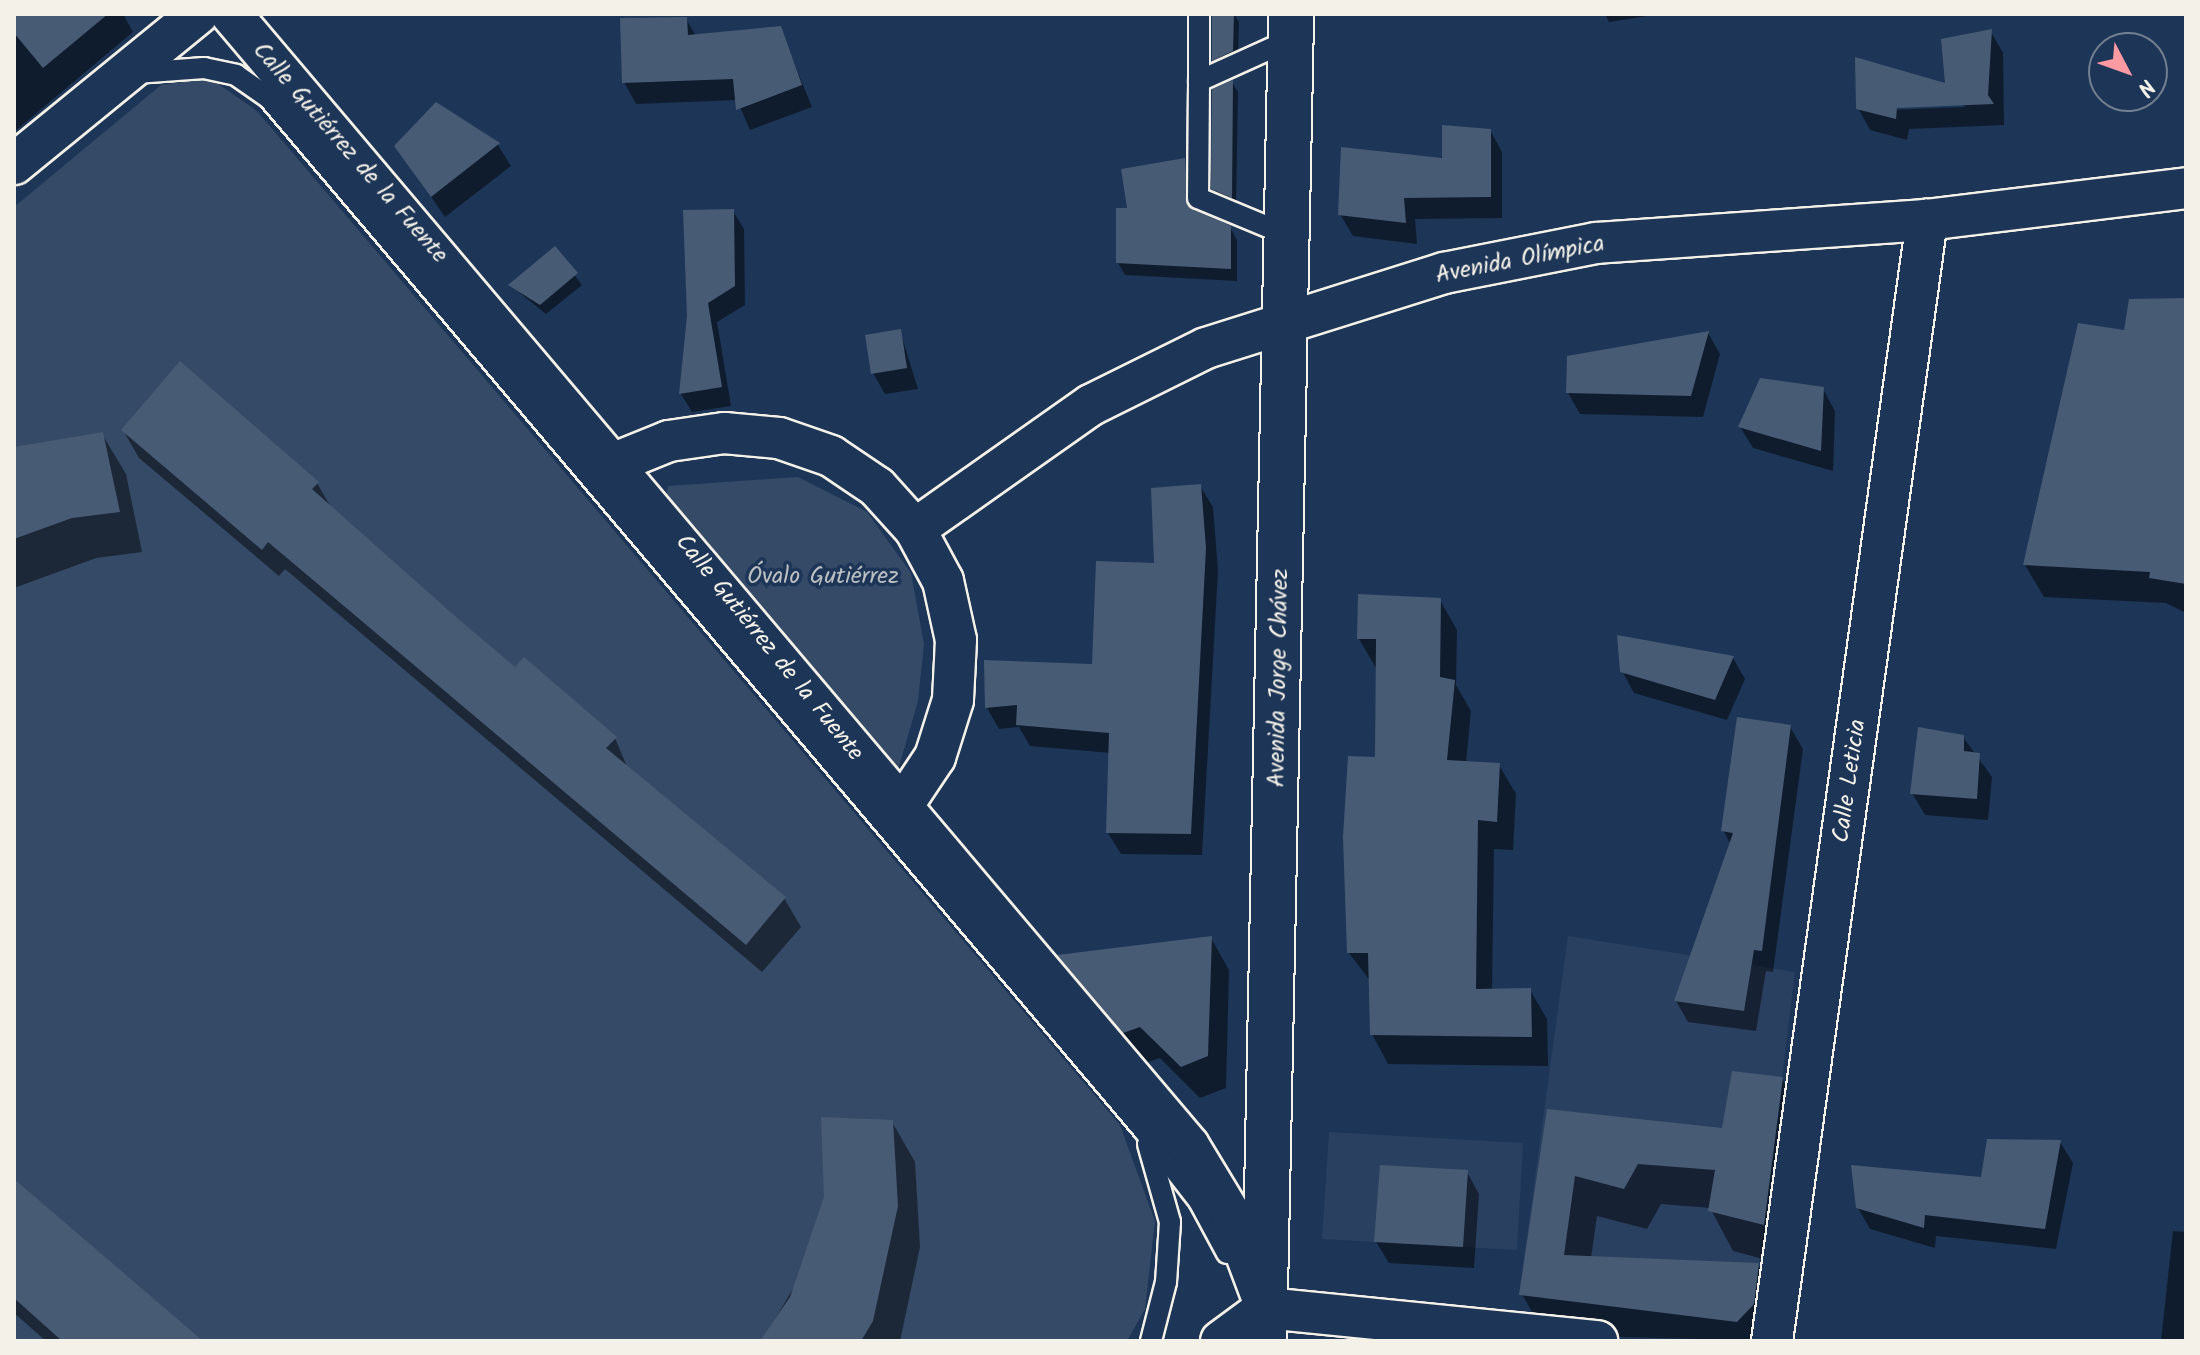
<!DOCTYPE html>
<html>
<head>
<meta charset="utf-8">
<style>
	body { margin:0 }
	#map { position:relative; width:2200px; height:1355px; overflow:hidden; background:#1d3557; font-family:Kalam,sans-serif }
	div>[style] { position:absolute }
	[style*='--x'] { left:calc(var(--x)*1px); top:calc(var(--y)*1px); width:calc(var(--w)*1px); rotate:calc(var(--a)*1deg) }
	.built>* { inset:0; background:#2a4060 }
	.green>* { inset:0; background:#354a67 }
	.shadow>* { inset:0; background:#0007 }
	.building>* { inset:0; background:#485b74 }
	.roads { filter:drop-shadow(2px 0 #f4f1e8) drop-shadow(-2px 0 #f4f1e8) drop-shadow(0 2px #f4f1e8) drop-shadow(0 -2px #f4f1e8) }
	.lane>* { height:20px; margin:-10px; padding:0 10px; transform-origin:10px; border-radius:10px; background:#1d3557 }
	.street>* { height:40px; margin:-20px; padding:0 20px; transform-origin:20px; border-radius:20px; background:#1d3557 }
	.secondary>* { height:44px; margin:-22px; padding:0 22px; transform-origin:22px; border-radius:22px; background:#1d3557 }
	span { translate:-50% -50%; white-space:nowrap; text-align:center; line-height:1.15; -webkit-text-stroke:7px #1d3557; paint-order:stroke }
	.street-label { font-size:24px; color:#f4f1e8 }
	.park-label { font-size:24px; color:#bbbfc1 }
	.frame { position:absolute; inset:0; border:16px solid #f4f1e8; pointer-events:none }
	.north { position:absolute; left:2088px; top:32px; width:80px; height:80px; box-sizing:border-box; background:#1d3557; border:2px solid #738091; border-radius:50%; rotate:131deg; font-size:22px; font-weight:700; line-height:32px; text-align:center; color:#f4f1e8 }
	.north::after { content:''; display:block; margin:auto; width:28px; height:36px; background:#ff9aa2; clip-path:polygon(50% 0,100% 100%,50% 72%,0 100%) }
</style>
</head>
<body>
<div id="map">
	<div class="built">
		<i style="clip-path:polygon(1568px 936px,1795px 972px,1754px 1304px,1737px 1322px,1519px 1295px)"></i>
		<i style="clip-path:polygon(1329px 1132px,1523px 1143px,1517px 1250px,1322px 1239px)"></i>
	</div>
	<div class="green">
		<i style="clip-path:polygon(210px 78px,257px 111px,1120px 1125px,1155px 1221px,1145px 1309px,1127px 1341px,14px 1341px,14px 207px,161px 85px)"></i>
		<i style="clip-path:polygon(798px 477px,867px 512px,911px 573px,924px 644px,918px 701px,898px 770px,885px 767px,665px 501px,668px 486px)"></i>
	</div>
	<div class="shadow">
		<i style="clip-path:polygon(14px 14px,123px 14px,133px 32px,14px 132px)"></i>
		<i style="clip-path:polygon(1213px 14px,1234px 14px,1239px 22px,1238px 62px,1220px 70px)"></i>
		<i style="clip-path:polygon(1605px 14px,1660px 14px,1609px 22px)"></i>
		<i style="clip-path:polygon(686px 19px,696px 36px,780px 29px,812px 107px,750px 130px,737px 100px,636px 104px,624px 82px)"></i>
		<i style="clip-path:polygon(evenodd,1991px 32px,2003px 53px,2004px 125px,1909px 129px,1907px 140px,1870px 130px,1858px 108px,1947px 85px,1991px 32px,1958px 103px,1966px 107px,1887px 110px,1887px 106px,1958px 103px)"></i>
		<i style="clip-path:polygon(1232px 82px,1238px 92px,1236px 207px,1213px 189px)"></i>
		<i style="clip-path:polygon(437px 105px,498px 145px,511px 166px,445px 217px,397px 147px)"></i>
		<i style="clip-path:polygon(1490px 130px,1502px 152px,1502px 218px,1415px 219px,1417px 244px,1353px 236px,1340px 214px)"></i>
		<i style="clip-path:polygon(1184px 161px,1193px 211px,1230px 227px,1237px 240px,1237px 281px,1125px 275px,1118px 263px,1130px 210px)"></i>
		<i style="clip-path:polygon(733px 211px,744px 229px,745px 305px,717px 322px,731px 406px,692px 412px,681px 394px,689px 316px)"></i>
		<i style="clip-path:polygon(555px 249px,582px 285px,546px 314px,510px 285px)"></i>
		<i style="clip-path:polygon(2186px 300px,2186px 613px,2166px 603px,2044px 597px,2025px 565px,2126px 332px)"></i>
		<i style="clip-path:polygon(900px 331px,918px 389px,885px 394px,873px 373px)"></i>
		<i style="clip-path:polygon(1708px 333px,1720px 354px,1703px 417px,1580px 414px,1568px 393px)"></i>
		<i style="clip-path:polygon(1823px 389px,1835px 411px,1833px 471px,1753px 448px,1740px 427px)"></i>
		<i style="clip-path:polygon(123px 430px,317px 483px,333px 511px,515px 669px,615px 738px,628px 769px,784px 898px,801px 927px,762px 972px,285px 569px,279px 576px,139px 458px)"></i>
		<i style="clip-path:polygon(102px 434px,126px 474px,142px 552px,96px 558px,14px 588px,14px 450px)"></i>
		<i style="clip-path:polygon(1200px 486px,1213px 507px,1218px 571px,1202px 855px,1121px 854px,1108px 833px,1111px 753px,1030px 746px,1019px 727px,999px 729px,987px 708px,1094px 666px)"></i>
		<i style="clip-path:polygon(1440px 600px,1457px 630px,1456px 685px,1471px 711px,1466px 763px,1499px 765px,1516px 794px,1513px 850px,1494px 849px,1492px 991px,1530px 990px,1547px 1019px,1548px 1066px,1388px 1064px,1372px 1034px,1371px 982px,1349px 953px,1377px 759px,1376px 668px,1359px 639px)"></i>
		<i style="clip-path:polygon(1733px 658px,1745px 679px,1727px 720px,1634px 693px,1622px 671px)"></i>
		<i style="clip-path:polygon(1790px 727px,1803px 749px,1773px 972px,1766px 971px,1756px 1031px,1688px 1022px,1676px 1001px,1731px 845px,1723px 830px)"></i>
		<i style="clip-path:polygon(1963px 737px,1992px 777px,1988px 820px,1925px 815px,1912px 793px)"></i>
		<i style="clip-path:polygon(1211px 938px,1229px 970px,1226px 1088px,1200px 1098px,1160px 1058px,1143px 1064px,1060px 956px)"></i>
		<i style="clip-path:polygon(1782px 1079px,1805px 1119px,1786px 1265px,1733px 1251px,1710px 1208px,1661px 1204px,1647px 1229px,1597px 1216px,1591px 1258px,1758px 1265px,1781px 1305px,1777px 1341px,1545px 1335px,1522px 1294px,1549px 1112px,1723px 1131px)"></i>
		<i style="clip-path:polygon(892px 1122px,915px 1162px,920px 1247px,900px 1341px,762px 1341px)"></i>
		<i style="clip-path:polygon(2060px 1142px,2073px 1163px,2056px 1249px,1936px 1236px,1935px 1248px,1870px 1229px,1858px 1208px,1983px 1179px)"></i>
		<i style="clip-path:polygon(1467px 1172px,1479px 1194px,1474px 1268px,1389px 1263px,1376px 1242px)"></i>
		<i style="clip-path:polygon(14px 1182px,200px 1341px,46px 1341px,14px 1313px)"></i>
		<i style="clip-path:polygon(2173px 1231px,2186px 1232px,2186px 1341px,2161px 1341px)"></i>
	</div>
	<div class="building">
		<i style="clip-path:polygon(14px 14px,108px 14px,43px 68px,14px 33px)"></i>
		<i style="clip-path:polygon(1212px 14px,1234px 14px,1233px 51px,1212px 61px)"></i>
		<i style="clip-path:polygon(687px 17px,688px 35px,781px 26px,802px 85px,736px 110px,733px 79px,622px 83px,620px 18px)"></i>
		<i style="clip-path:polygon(1992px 29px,1988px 95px,1994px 104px,1897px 108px,1896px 119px,1856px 109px,1855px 57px,1945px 83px,1941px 39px)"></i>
		<i style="clip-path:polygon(1233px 80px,1232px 198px,1211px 189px,1212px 89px)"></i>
		<i style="clip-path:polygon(436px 102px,500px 143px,431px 197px,394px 146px)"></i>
		<i style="clip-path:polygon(1442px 125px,1491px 129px,1491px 197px,1404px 198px,1406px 223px,1338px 215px,1341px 147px,1442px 158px)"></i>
		<i style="clip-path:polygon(1185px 158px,1188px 206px,1231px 226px,1231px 269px,1116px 263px,1116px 208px,1127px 208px,1121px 169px)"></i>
		<i style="clip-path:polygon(734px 209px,735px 286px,708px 303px,722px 387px,679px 394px,687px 316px,683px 210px)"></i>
		<i style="clip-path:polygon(555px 246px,578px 273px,540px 305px,508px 285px)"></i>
		<i style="clip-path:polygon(2186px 298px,2186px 584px,2149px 578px,2150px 572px,2023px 565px,2078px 323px,2124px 330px,2129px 299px)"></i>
		<i style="clip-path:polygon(901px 329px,907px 368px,871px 374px,865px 335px)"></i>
		<i style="clip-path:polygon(1709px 331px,1691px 396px,1566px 393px,1567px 356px)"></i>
		<i style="clip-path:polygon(180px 361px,319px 482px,312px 489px,455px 616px,515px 667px,524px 657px,617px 737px,606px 748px,786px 897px,746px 945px,268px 542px,262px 550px,121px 430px)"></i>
		<i style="clip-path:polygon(1760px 378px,1824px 387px,1821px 451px,1738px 427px)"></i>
		<i style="clip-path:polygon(103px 432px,120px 512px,72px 518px,14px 539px,14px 447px)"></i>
		<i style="clip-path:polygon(1201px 484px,1206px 548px,1191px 834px,1106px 833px,1109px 733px,1016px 725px,1017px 705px,985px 708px,984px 660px,1092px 664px,1096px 561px,1154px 563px,1151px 488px)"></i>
		<i style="clip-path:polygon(1358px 594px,1441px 598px,1440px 677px,1455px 680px,1447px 760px,1500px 763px,1497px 822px,1478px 820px,1476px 989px,1531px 988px,1532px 1037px,1370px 1035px,1368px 953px,1347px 953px,1343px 837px,1348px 756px,1375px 757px,1376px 639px,1357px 639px)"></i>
		<i style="clip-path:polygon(1617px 635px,1734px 656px,1715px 700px,1620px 672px)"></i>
		<i style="clip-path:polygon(1737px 717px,1791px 725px,1762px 951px,1754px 950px,1744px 1011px,1674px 1001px,1733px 833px,1721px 831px)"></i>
		<i style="clip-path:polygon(1918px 727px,1964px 735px,1964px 751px,1980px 753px,1977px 799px,1910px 794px)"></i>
		<i style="clip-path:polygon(1212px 936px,1208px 1056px,1181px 1067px,1140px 1027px,1123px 1033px,1057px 955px)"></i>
		<i style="clip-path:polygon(1732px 1071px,1783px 1077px,1764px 1225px,1708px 1211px,1715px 1170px,1638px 1164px,1624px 1189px,1575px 1176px,1564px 1255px,1759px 1263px,1754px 1304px,1737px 1322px,1519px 1295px,1547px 1109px,1722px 1128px)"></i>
		<i style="clip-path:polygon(821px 1117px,893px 1120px,898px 1206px,873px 1321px,861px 1341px,760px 1341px,790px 1297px,824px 1197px)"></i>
		<i style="clip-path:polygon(1987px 1139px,2061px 1140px,2045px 1229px,1925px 1215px,1924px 1228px,1856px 1208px,1851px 1165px,1981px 1177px)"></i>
		<i style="clip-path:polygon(1380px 1165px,1468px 1170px,1463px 1247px,1374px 1242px)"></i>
		<i style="clip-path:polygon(14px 1179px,203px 1341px,62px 1341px,14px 1298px)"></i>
	</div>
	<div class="roads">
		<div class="lane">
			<i style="--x:1199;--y:14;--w:67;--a:90"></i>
			<i style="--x:136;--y:73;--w:68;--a:-4.2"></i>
			<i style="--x:204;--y:68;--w:33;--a:12"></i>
			<i style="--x:236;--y:75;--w:39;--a:35"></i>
			<i style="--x:268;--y:97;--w:1353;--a:49.71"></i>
			<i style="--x:1143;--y:1129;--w:91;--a:52.1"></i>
			<i style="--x:1199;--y:1201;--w:59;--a:61.7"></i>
			<i style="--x:1287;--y:235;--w:96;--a:-157.4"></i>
			<i style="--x:1198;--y:198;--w:117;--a:-89.5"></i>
			<i style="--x:1199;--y:81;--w:100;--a:-24.3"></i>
			<i style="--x:1148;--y:1144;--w:81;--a:74.2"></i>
			<i style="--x:1170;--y:1222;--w:60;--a:93.8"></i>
			<i style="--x:1166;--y:1282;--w:61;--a:104.3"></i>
		</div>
		<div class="street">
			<i style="--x:231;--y:14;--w:1483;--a:49.76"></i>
			<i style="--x:1189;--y:1146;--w:83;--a:58.8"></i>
			<i style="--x:1232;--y:1217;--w:89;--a:69.5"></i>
			<i style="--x:14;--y:164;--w:237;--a:-39.2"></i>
			<i style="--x:617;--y:462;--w:56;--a:-22"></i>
			<i style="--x:669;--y:441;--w:56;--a:-8.3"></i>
			<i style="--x:724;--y:433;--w:55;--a:5.2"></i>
			<i style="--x:779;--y:438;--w:55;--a:19.1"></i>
			<i style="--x:831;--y:456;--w:55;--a:34"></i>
			<i style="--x:877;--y:487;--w:57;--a:47.9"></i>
			<i style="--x:915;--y:529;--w:59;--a:61.7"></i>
			<i style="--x:943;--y:581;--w:60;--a:77.6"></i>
			<i style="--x:956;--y:640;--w:60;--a:92.9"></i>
			<i style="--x:953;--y:700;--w:60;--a:107.5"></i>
			<i style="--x:935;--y:757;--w:61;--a:123.7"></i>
			<i style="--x:915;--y:529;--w:215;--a:-35.2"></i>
			<i style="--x:1091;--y:405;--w:128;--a:-26.4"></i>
			<i style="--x:1206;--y:348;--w:250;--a:-17.5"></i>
			<i style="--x:1444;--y:273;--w:155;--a:-11.2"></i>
			<i style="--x:1596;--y:243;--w:332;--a:-4"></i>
			<i style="--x:1927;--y:220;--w:261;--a:-7"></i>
			<i style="--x:1266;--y:1308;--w:333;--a:5.7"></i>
			<i style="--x:1221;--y:1341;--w:56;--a:-36.3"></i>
			<i style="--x:1772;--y:1341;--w:1132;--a:-82.13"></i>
		</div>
		<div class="secondary">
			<i style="--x:1264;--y:1341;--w:1327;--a:-88.83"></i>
		</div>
	</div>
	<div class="street-label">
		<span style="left:350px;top:153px;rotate:49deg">Calle Gutiérrez de la Fuente</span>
		<span style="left:1520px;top:260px;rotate:-11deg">Avenida Olímpica</span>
		<span style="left:769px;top:648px;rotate:51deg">Calle Gutiérrez de la Fuente</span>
		<span style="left:1279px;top:678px;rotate:-89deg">Avenida Jorge Chávez</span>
		<span style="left:1850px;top:781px;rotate:-82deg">Calle Leticia</span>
	</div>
	<div class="park-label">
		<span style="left:823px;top:577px">Óvalo Gutiérrez</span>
	</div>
	<div class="frame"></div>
	<div class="north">N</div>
</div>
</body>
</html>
